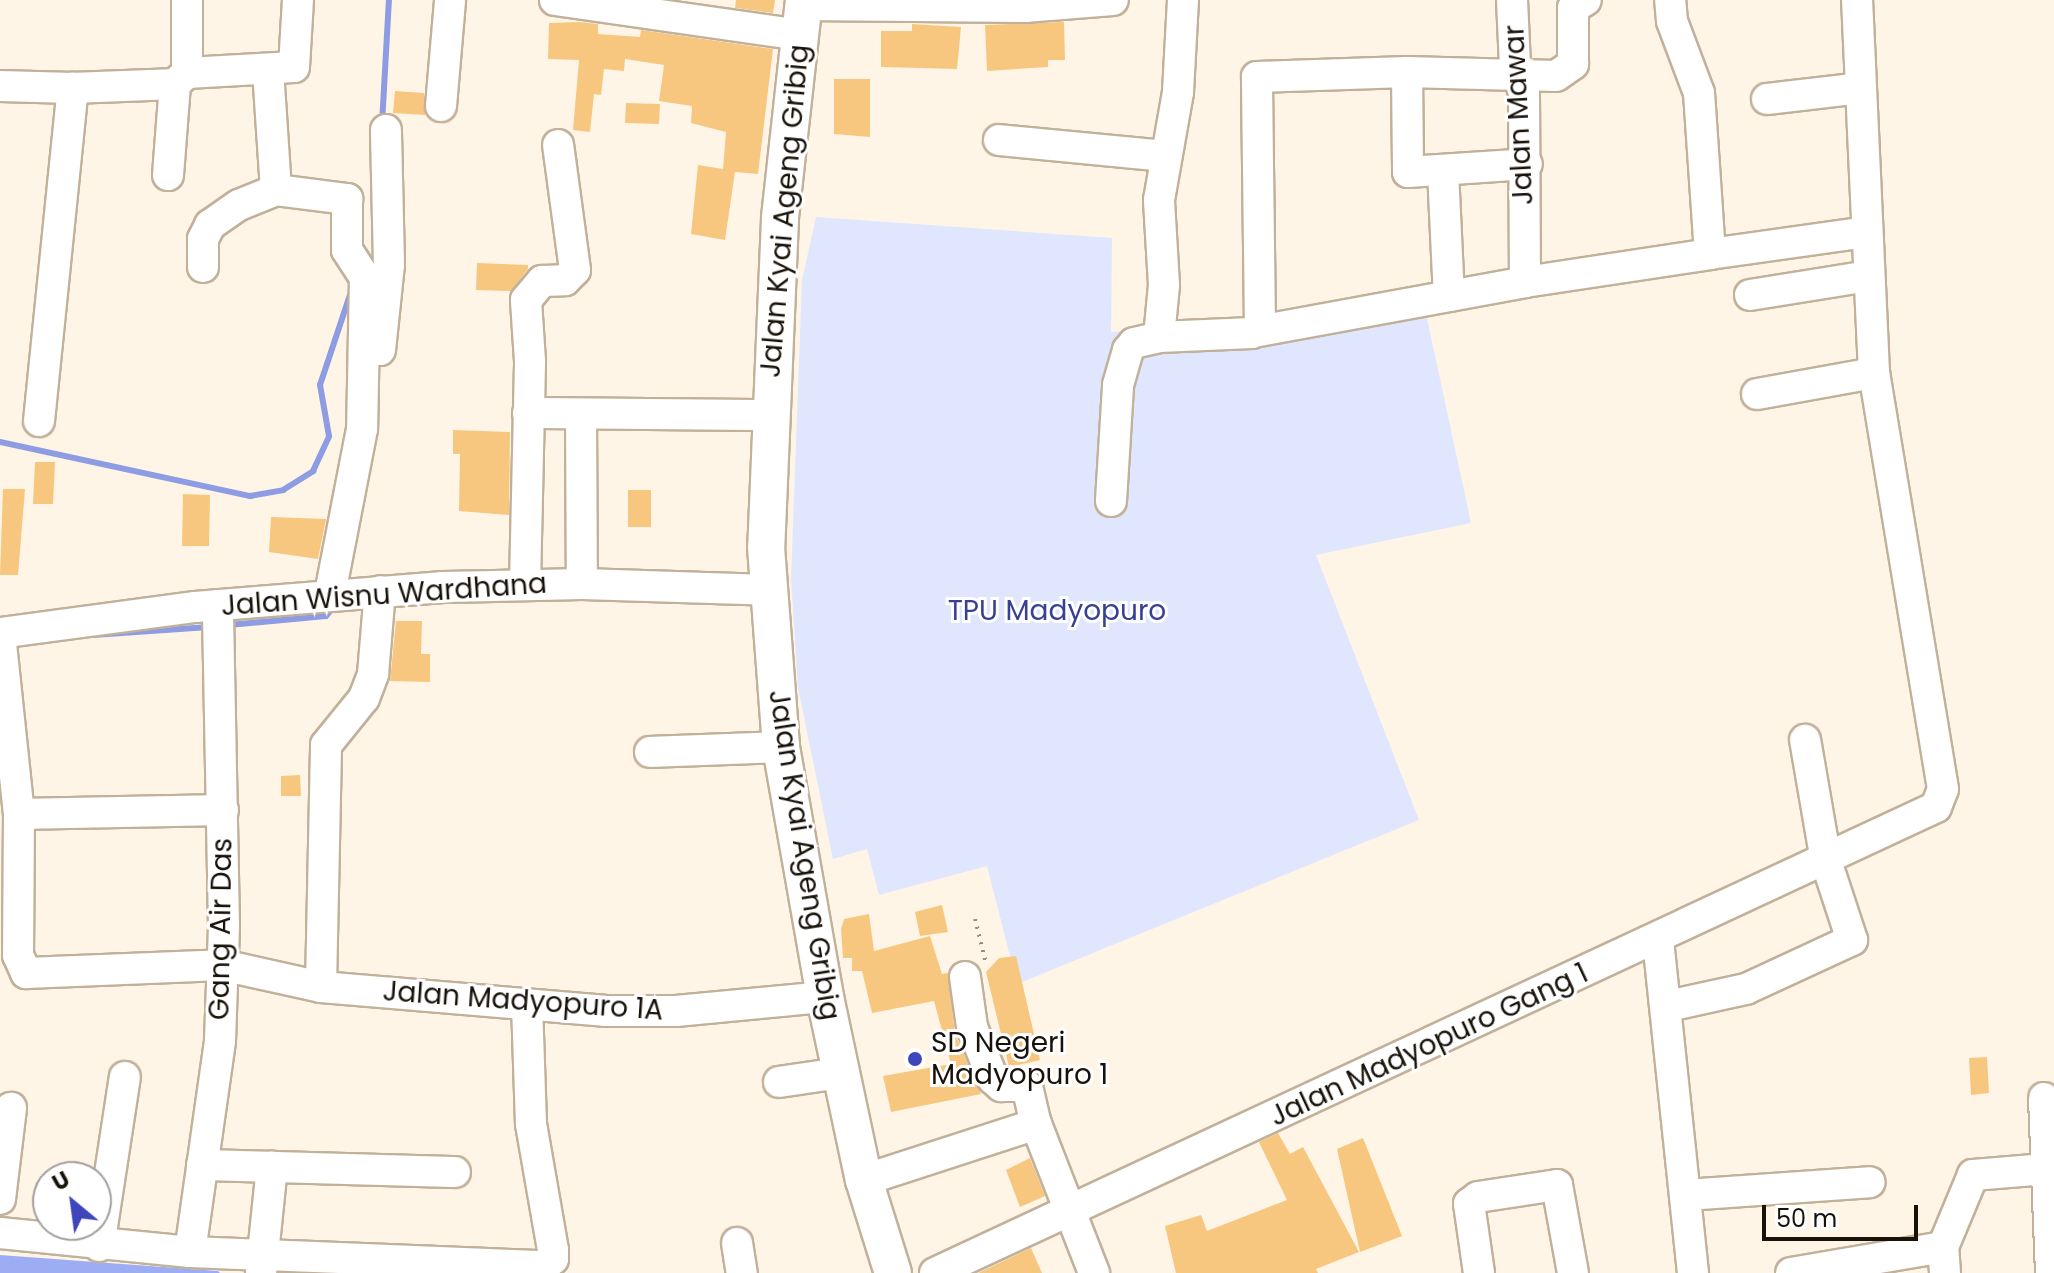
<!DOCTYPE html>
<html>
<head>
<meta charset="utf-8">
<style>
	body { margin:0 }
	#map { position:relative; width:2054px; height:1273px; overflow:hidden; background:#fff5e6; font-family:Poppins,sans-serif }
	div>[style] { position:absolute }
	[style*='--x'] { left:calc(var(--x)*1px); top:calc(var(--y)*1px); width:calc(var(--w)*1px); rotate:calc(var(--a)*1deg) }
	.green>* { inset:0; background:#e0e6fe }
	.forest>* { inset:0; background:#9dadf4 }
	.stream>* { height:6px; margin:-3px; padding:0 3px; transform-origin:3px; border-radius:3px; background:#8d9ce3 }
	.building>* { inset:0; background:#f7c77f }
	.path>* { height:4px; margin-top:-2px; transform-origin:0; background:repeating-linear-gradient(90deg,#958d81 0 2px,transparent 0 8px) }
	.roads { filter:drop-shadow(2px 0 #c2b19a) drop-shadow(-2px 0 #c2b19a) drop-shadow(0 2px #c2b19a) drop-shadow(0 -2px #c2b19a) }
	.minor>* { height:30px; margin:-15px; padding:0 15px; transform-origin:15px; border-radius:15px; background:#fff }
	.major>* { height:36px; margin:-18px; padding:0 18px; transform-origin:18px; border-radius:18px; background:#fff }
	.dots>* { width:22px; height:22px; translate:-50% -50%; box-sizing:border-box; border:4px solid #fff; border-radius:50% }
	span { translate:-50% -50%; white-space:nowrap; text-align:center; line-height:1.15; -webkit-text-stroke:6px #fff; paint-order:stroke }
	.street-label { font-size:28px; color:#18120a }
	.park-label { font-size:28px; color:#384093 }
	.poi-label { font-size:28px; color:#18120a }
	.left { translate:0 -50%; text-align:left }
	.north { position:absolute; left:32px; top:1161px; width:80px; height:80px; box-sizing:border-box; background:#fff; border:2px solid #a3a09d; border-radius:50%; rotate:331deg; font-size:22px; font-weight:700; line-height:32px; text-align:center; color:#18120a }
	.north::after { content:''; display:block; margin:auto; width:28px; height:36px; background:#3f45ba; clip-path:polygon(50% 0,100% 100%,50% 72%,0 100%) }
	.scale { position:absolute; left:1762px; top:1205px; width:156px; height:36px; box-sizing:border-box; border:4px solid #18120a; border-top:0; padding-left:10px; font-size:24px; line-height:28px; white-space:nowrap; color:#18120a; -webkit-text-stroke:6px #fff; paint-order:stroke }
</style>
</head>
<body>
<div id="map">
	<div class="green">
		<i style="clip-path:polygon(816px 217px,1112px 238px,1111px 332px,1425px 309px,1471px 523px,1316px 555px,1419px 820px,1017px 984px,987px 866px,879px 895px,867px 849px,833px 859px,798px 688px,791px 579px,802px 280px)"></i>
	</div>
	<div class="forest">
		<i style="clip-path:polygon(0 1255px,218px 1271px,220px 1273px,0 1273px)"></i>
	</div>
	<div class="stream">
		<i style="--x:382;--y:124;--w:124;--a:-86.8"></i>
		<i style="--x:0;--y:442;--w:256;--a:12.2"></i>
		<i style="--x:250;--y:496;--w:34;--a:-10"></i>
		<i style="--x:283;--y:490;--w:36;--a:-32"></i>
		<i style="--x:313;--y:471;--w:38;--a:-65"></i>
		<i style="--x:329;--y:436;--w:52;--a:-100"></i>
		<i style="--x:320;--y:385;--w:101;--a:-71.6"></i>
		<i style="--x:229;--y:625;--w:97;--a:-5.3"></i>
		<i style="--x:326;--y:616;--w:17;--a:-50"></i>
		<i style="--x:93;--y:635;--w:116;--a:-3.9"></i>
	</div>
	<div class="building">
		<i style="clip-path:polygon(736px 0,775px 0,773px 13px,735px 8px)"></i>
		<i style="clip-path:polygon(580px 22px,598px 24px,598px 34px,640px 37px,641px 30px,773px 49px,758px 174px,735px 172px,725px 240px,691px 234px,698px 165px,723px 169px,726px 132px,691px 123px,692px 106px,659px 101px,664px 65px,625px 59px,624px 71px,604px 69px,601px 95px,594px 94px,590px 132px,573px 130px,579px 60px,548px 59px,549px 23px)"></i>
		<i style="clip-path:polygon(1064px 22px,1065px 60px,1048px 60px,1048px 67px,987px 71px,985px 25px)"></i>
		<i style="clip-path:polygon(912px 24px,961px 27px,957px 69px,881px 67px,881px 31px,912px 31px)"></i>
		<i style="clip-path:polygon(834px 79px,870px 79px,870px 137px,834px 134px)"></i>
		<i style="clip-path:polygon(395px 91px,424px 93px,425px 115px,393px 113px)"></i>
		<i style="clip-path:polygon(626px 103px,660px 104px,659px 124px,625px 123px)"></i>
		<i style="clip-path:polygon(477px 263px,528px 265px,528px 269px,511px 291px,476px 290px)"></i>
		<i style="clip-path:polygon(453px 430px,510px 432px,509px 515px,459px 511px,460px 454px,453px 454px)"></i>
		<i style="clip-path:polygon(35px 462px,55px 462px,53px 504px,33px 504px)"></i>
		<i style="clip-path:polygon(3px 489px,25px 489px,18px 575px,0 575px)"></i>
		<i style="clip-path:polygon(628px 490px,651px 490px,651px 527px,628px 527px)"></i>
		<i style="clip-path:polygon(183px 494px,210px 495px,209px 546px,182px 546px)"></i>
		<i style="clip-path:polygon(271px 517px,326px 519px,318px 559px,269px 552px)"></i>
		<i style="clip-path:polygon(396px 621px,422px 621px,421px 654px,430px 654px,430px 682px,390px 681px)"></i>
		<i style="clip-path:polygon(300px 775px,301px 796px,281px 796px,281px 776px)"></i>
		<i style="clip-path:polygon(942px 905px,948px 932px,920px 936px,915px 912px)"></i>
		<i style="clip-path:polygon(869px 914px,874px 951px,930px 936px,942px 974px,948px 973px,955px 1034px,981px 1094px,891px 1112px,883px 1076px,951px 1064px,934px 1001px,872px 1013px,862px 971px,852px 971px,852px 958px,843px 958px,841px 929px,844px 919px)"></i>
		<i style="clip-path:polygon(1016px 956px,1040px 1060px,1009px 1067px,986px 972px,999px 958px)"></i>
		<i style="clip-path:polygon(1987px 1057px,1989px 1093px,1971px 1095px,1969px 1058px)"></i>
		<i style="clip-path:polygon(1278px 1133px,1290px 1154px,1303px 1147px,1359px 1252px,1316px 1269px,1318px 1273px,1176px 1273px,1165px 1226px,1201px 1215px,1207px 1231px,1287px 1200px,1259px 1142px)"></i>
		<i style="clip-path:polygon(1363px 1138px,1402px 1236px,1360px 1252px,1337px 1149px)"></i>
		<i style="clip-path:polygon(1030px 1158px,1045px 1196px,1020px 1207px,1006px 1170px)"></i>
		<i style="clip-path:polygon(1031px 1248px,1042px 1273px,978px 1273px)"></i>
	</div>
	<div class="path">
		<i style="--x:975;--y:919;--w:45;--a:76"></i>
	</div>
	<div class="roads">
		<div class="minor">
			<i style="--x:187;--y:0;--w:73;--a:90"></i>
			<i style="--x:555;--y:0;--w:247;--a:8.1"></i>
			<i style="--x:1512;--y:0;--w:65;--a:87.4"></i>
			<i style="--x:1515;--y:65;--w:29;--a:72"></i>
			<i style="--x:1524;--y:93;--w:189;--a:89.7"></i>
			<i style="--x:1525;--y:282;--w:187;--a:-8.6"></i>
			<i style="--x:1710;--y:254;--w:161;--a:-93.9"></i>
			<i style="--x:1699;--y:93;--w:77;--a:-110.6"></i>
			<i style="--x:1672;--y:21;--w:21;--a:-95"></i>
			<i style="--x:803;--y:5;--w:222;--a:0.5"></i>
			<i style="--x:1025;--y:7;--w:88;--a:-4.5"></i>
			<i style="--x:268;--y:70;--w:120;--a:86.2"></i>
			<i style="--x:1407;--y:72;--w:100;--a:89.4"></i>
			<i style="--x:1408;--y:172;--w:119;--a:-3.8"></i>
			<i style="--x:0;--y:86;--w:73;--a:1.6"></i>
			<i style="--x:1767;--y:99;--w:94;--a:-6.7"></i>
			<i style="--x:441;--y:106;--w:106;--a:-85.1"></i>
			<i style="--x:999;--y:140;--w:168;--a:5.5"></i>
			<i style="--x:1443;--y:171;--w:125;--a:87.3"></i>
			<i style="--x:168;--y:175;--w:91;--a:-85.6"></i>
			<i style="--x:175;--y:84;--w:16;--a:-43"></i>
			<i style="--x:187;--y:73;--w:107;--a:-3.2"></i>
			<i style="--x:294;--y:67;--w:67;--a:-86.6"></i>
			<i style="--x:1710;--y:254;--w:158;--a:-8"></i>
			<i style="--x:203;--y:267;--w:28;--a:-90"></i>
			<i style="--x:203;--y:239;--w:16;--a:-63"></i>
			<i style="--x:210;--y:225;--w:35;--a:-35"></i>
			<i style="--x:239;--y:205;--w:40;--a:-22"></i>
			<i style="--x:276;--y:190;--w:72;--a:7.2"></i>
			<i style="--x:347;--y:199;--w:51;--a:90"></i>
			<i style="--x:347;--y:250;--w:33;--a:57"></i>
			<i style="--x:365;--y:278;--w:151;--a:91.1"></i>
			<i style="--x:362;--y:429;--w:167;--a:101"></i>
			<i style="--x:1750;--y:295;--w:120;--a:-9.1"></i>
			<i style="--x:1259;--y:331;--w:270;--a:-10.4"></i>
			<i style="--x:1159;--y:337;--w:52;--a:-84.5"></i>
			<i style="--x:1164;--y:285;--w:85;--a:-93.4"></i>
			<i style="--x:1159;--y:200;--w:110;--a:-80"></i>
			<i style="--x:1178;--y:92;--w:92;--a:-86.9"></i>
			<i style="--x:380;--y:350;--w:85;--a:-84"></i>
			<i style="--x:389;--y:265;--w:135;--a:-91.3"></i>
			<i style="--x:1757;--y:394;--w:119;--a:-10.2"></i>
			<i style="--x:528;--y:413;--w:240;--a:0.5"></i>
			<i style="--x:581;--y:414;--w:170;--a:89.7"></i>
			<i style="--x:39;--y:421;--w:335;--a:-84.2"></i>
			<i style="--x:73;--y:88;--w:102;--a:-2.2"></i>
			<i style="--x:1111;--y:501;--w:116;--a:-86.5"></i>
			<i style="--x:1118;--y:385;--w:36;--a:-74"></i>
			<i style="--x:1128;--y:350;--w:9;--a:-49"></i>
			<i style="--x:1134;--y:343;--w:26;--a:-13"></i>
			<i style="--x:1159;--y:337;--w:93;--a:-2.5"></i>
			<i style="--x:1252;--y:333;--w:9;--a:-32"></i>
			<i style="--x:1260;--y:328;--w:251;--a:-90.7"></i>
			<i style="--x:1257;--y:77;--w:150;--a:-1.9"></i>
			<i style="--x:1407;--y:72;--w:149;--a:1.5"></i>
			<i style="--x:1556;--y:76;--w:21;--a:-35"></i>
			<i style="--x:1573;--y:64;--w:56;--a:-90"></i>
			<i style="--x:1573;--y:8;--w:15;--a:-32"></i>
			<i style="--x:525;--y:584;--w:223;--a:-88.7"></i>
			<i style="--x:530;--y:361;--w:61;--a:-93.8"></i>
			<i style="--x:526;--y:300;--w:25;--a:-50"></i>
			<i style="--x:542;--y:281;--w:23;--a:-2"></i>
			<i style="--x:565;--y:280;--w:14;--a:-45"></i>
			<i style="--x:575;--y:270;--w:126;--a:-97.7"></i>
			<i style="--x:0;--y:633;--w:197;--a:-7.6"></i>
			<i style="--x:195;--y:607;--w:249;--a:-4.6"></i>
			<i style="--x:443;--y:587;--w:139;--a:-1.2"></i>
			<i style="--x:582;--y:584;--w:187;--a:1.8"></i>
			<i style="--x:0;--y:634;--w:181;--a:84"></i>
			<i style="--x:19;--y:814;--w:141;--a:90.4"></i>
			<i style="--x:18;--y:955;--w:20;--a:66"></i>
			<i style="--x:26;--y:973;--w:196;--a:-2.3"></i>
			<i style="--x:222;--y:965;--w:101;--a:12.5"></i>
			<i style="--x:321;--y:987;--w:284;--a:4.8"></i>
			<i style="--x:604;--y:1011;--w:72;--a:0"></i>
			<i style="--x:676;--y:1011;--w:150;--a:-5.4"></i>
			<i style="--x:650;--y:752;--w:131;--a:-2.2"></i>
			<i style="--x:19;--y:814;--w:204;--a:-1.1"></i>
			<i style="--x:1658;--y:940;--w:335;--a:84"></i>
			<i style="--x:965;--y:977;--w:50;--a:82"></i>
			<i style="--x:972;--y:1027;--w:56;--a:68"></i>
			<i style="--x:993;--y:1079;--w:11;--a:41"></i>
			<i style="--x:1001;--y:1086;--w:26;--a:0"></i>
			<i style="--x:1027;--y:1086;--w:39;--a:77"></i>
			<i style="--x:1036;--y:1124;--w:160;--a:68.7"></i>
			<i style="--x:321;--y:987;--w:242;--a:-88.8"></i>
			<i style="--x:326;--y:745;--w:60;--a:-51"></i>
			<i style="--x:364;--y:698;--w:26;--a:-69"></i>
			<i style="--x:373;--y:674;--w:83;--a:-85.2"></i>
			<i style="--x:1668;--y:1006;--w:80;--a:-12.3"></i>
			<i style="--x:1746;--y:989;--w:117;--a:-24.8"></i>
			<i style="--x:1852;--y:940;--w:83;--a:-108.2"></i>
			<i style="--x:1826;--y:861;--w:123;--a:-99.8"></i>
			<i style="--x:779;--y:1082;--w:62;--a:-8.4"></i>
			<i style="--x:2044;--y:1098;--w:175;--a:87.7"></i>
			<i style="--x:202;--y:1165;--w:253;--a:1.6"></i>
			<i style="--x:864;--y:1180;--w:181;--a:-18"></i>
			<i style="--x:1686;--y:1195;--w:184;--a:-4"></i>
			<i style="--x:0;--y:1199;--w:92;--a:-83.1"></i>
			<i style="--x:0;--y:1233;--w:191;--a:5.7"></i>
			<i style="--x:190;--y:1252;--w:354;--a:2.3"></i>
			<i style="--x:544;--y:1266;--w:11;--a:-38"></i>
			<i style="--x:553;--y:1259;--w:9;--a:-90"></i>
			<i style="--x:553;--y:1250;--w:128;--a:-99.9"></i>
			<i style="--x:531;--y:1124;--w:118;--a:-91.9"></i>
			<i style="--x:737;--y:1243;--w:30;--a:81"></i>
			<i style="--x:99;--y:1246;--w:171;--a:-81.3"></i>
			<i style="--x:190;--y:1252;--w:213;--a:-81.9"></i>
			<i style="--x:220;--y:1041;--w:115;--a:-88"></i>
			<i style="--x:224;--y:926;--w:321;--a:-91.1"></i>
			<i style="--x:261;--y:1273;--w:107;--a:-84.1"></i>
			<i style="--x:935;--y:1273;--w:1104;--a:-24.96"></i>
			<i style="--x:1936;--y:807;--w:19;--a:-69"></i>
			<i style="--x:1943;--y:789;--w:422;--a:-99.4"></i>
			<i style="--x:1874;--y:373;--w:373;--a:-92.6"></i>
			<i style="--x:1479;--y:1273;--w:70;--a:-98.2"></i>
			<i style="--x:1469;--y:1204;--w:11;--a:-38"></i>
			<i style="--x:1478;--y:1197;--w:80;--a:-8.6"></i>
			<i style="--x:1557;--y:1185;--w:89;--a:79.7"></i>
			<i style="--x:1791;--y:1273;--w:154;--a:-9.7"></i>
			<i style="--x:1945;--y:1273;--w:26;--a:-94"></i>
			<i style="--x:1943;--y:1247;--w:78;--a:-67.4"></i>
			<i style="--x:1973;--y:1175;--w:73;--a:-4.7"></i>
		</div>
		<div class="major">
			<i style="--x:804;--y:0;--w:220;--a:96.3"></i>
			<i style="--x:780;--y:219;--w:328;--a:92.4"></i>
			<i style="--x:766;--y:547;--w:201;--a:85.7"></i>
			<i style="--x:781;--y:747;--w:254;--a:80"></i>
			<i style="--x:825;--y:997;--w:187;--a:78"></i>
			<i style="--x:864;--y:1180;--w:97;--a:72.7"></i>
		</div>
	</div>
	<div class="dots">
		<i style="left:915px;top:1059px;background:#3f45ba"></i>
	</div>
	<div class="street-label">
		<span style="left:1519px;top:115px;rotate:-93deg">Jalan Mawar</span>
		<span style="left:785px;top:211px;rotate:-85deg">Jalan Kyai Ageng Gribig</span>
		<span style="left:384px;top:595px;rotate:-4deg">Jalan Wisnu Wardhana</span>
		<span style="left:804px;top:855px;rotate:81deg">Jalan Kyai Ageng Gribig</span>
		<span style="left:221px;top:929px;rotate:-89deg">Gang Air Das</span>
		<span style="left:523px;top:1001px;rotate:4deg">Jalan Madyopuro 1A</span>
		<span style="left:1429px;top:1045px;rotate:-25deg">Jalan Madyopuro Gang 1</span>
	</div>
	<div class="park-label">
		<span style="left:1057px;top:611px">TPU Madyopuro</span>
	</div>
	<div class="poi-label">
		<span class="left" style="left:931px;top:1059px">SD Negeri<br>Madyopuro 1</span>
	</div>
	<div class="north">U</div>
	<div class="scale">50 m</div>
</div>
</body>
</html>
